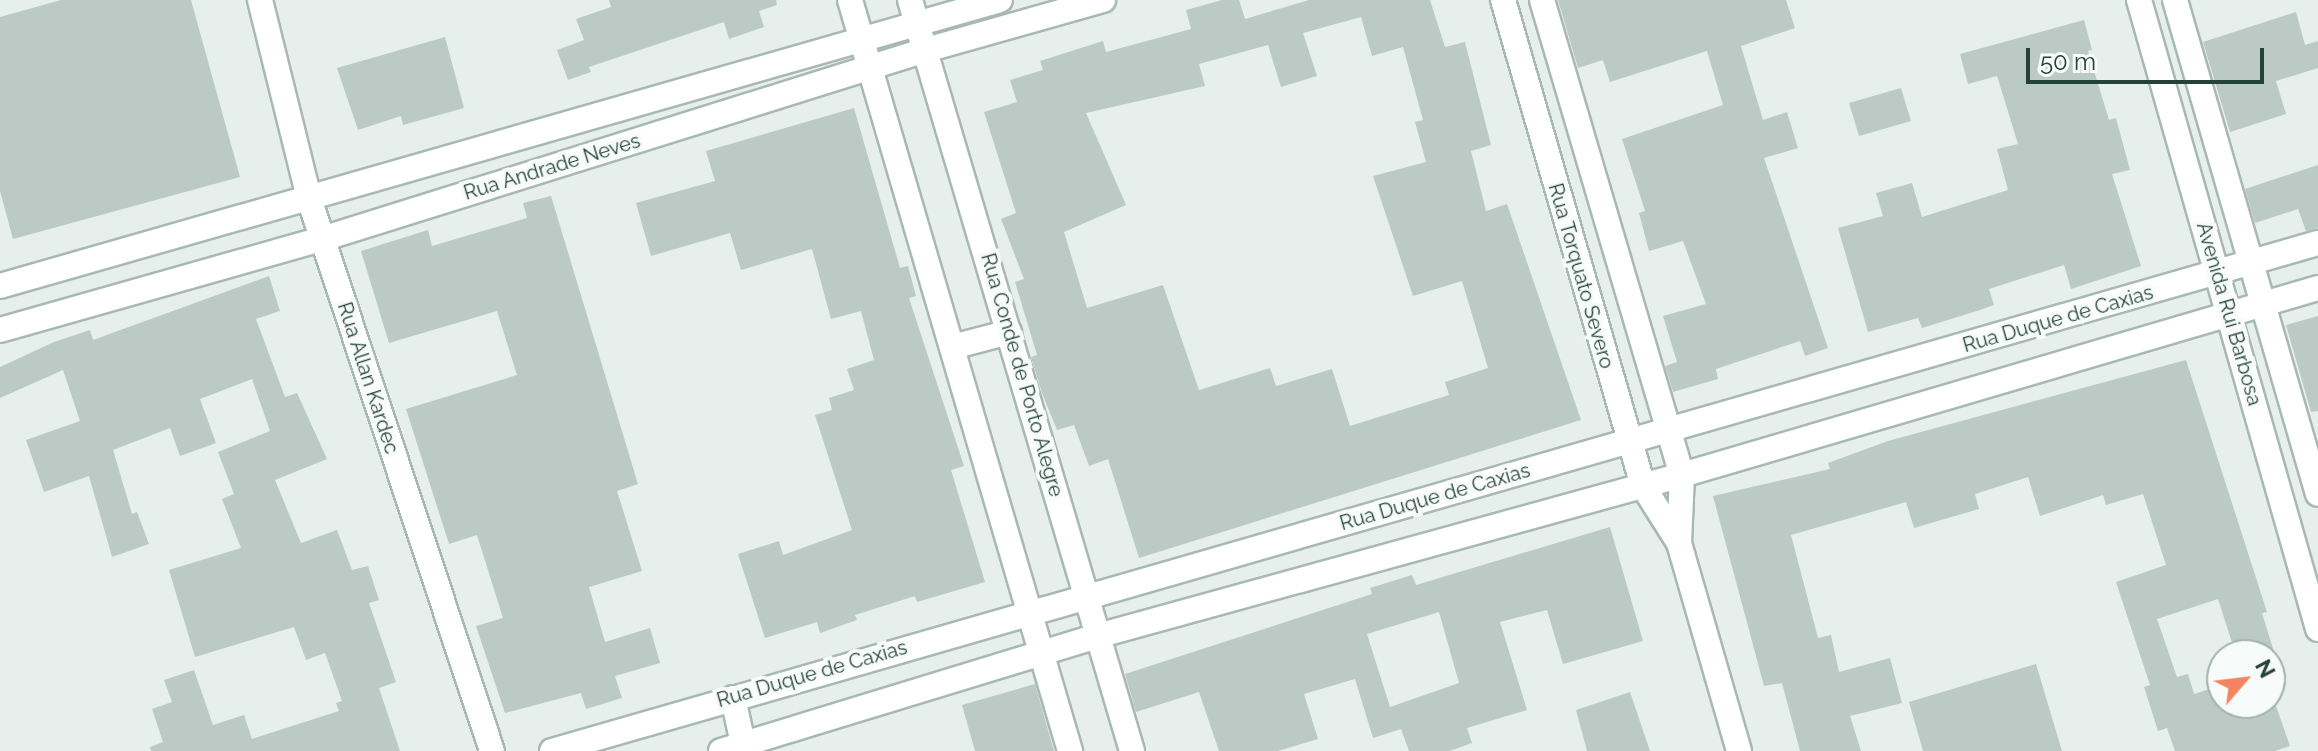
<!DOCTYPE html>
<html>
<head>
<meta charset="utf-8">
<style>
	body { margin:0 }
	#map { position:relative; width:2318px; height:751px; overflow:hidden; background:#e6efeb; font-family:Raleway,sans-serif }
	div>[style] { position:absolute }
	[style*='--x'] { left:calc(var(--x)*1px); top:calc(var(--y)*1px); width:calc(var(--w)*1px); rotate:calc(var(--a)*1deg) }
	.building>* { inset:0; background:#bbcac4 }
	.roads { filter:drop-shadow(2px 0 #a8b8b2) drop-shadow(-2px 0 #a8b8b2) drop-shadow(0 2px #a8b8b2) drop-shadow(0 -2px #a8b8b2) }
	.minor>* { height:24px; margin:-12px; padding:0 12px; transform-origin:12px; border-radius:12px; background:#fff }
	span { translate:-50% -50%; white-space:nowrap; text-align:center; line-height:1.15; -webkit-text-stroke:8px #f7fbf9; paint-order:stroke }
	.street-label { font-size:20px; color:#24423a }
	.north { position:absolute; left:2206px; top:639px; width:80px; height:80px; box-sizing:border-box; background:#f7fbf9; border:2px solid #a3b1ad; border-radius:50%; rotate:62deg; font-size:22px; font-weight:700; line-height:32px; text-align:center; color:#24423a }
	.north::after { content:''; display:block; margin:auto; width:28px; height:36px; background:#f4845f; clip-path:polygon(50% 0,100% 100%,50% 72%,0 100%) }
	.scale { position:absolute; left:2026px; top:48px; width:238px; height:36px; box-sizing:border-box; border:4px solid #24423a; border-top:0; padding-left:10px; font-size:24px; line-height:28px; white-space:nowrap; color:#24423a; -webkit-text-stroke:6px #f7fbf9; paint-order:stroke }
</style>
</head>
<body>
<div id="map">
	<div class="building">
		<i style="clip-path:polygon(61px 0,191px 0,240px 177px,13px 239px,0 191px,0 17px)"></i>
		<i style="clip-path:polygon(609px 0,776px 0,777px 5px,759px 11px,764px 27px,729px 39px,724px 22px,589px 67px,591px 72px,568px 80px,557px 50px,584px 40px,576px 19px,611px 7px)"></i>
		<i style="clip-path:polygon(evenodd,1222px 0,1239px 0,1245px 19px,1309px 0,1430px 0,1445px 47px,1465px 42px,1491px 145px,1471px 151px,1486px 211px,1507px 204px,1581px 420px,1139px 558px,1108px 459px,1089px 466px,1074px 425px,1057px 430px,1042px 393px,1031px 357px,1037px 355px,1015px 282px,1024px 279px,1001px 219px,1016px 213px,984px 112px,1017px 102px,1010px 80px,1043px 70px,1040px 61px,1103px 41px,1106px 52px,1191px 29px,1186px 10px,1222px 0,1361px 17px,1372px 56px,1403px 47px,1423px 120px,1415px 122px,1426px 162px,1373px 176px,1413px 296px,1462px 281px,1488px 368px,1445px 382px,1449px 395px,1350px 426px,1332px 369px,1276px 386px,1270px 368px,1199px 390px,1163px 285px,1087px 308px,1064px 232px,1126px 205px,1086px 113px,1205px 86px,1199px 64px,1268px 45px,1281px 87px,1317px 76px,1303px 33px,1361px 17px)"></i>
		<i style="clip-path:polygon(1558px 0,1786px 0,1795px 28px,1741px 46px,1763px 120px,1787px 112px,1798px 148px,1764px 158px,1828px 348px,1805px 356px,1800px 341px,1716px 369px,1718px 379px,1673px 392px,1665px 366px,1677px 362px,1663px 316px,1706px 304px,1683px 241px,1649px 251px,1639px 213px,1645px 211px,1622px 139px,1723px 105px,1707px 51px,1610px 82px,1603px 60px,1578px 68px)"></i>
		<i style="clip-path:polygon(2296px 12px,2305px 45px,2318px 41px,2318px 68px,2276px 81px,2286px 114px,2230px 132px,2203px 42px)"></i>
		<i style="clip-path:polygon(2084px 20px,2092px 50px,2088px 51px,2109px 120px,2116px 118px,2130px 170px,2112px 174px,2141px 266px,2071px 289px,2064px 265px,1989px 289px,1994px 305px,1980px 310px,1922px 328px,1918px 318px,1868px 332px,1838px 228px,1883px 216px,1876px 193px,1912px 183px,1922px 217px,2008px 190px,1997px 149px,2018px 144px,1997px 76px,1968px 84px,1960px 54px)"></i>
		<i style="clip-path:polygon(445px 37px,464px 108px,403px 125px,401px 116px,358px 130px,337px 68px)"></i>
		<i style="clip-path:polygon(1901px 88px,1911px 121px,1859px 136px,1849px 103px)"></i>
		<i style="clip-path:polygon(854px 108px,900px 268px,908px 266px,916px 296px,909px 298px,964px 466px,951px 470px,985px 582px,917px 602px,915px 596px,855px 615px,857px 620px,820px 633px,817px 622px,765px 638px,738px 554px,779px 541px,783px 555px,852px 530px,815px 415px,832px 410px,829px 398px,854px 390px,847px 369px,874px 360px,861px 311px,831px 319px,812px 249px,741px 270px,730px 233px,651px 256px,636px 203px,715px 181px,706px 151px)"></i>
		<i style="clip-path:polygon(2318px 165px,2318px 228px,2306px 231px,2298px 209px,2255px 223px,2245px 189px)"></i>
		<i style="clip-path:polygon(551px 196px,638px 484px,617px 491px,642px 571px,589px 587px,605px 642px,650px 628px,660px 663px,615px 676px,622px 698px,586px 709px,581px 693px,505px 713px,476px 626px,503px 618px,477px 535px,449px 544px,406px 409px,517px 375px,497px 311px,389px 343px,361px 251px,428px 230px,432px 246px,527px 218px,523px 203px)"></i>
		<i style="clip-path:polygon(269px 276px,280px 311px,256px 319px,285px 397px,297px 393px,327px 459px,275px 480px,301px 543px,337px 530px,352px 570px,368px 566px,379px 600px,369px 603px,396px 682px,379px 688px,400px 751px,151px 751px,150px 747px,163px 742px,152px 709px,172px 702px,164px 680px,194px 670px,213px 725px,244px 715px,252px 739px,339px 711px,336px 703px,342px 701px,325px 653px,306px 660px,294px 627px,195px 657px,169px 570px,241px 548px,222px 499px,234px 494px,218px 452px,270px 431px,252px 379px,200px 399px,216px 443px,180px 456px,170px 428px,113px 450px,132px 514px,137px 512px,149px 544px,112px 557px,89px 476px,44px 492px,26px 440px,80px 421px,63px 370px,0 398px,0 367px,54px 342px,90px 330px,93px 340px)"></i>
		<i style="clip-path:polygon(2318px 316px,2318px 411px,2311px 412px,2286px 325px)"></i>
		<i style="clip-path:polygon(2186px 360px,2267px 612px,2262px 613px,2275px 655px,2236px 655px,2218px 599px,2157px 619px,2177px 677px,2188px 674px,2194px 694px,2222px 685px,2222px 703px,2275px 703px,2290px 746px,2275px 751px,2175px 751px,2167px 728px,2158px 731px,2144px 687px,2150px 685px,2116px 582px,2166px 565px,2143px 494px,2106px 505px,2103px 495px,2040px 516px,2028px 477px,1975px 494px,1979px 509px,1914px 528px,1906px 502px,1791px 535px,1818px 638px,1831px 635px,1839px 672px,1890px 658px,1902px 703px,1850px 716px,1861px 751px,1800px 751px,1782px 683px,1764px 686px,1713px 496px,1830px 469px,1828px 463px,1888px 441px)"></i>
		<i style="clip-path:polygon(evenodd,1610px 527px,1643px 641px,1563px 664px,1547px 610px,1500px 622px,1527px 710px,1467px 728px,1472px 743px,1450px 751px,1409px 751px,1401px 729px,1373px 738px,1355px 679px,1304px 694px,1318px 739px,1278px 751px,1219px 751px,1199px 692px,1136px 712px,1125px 674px,1372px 594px,1370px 588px,1412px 575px,1416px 585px,1610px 527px,1439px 612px,1459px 683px,1390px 707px,1367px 634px,1439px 612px)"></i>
		<i style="clip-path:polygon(2036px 664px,2062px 751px,1923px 751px,1909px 702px)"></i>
		<i style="clip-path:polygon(1035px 684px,1054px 751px,975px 751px,962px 705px)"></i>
		<i style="clip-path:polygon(1630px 692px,1650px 751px,1587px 751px,1576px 710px)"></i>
	</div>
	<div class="roads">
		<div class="minor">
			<i style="--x:260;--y:0;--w:204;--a:76.1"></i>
			<i style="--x:309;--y:198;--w:582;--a:71.69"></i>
			<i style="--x:850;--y:0;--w:783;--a:73.67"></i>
			<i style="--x:910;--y:0;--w:783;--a:73.53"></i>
			<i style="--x:1503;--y:0;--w:506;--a:73.93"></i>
			<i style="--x:1643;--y:486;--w:67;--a:57.7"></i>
			<i style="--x:1679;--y:543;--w:216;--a:73.9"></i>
			<i style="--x:1542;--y:0;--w:495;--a:73.6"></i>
			<i style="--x:1682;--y:475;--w:68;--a:92.5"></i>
			<i style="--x:2139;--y:0;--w:654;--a:74.11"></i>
			<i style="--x:2175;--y:0;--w:514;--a:73.86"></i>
			<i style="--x:0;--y:286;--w:1040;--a:-15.96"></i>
			<i style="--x:0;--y:330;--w:335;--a:-15.8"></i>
			<i style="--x:322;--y:239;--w:633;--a:-17.38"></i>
			<i style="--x:926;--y:50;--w:184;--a:-15.8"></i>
			<i style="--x:952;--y:347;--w:59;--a:-14.7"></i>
			<i style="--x:733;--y:698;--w:47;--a:77.7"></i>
			<i style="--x:552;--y:751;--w:1838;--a:-16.05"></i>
			<i style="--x:721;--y:751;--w:397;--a:-17"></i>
			<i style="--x:1101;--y:635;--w:603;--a:-15.4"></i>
			<i style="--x:1682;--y:475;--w:663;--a:-16.38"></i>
		</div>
	</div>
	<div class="street-label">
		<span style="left:552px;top:167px;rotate:-17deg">Rua Andrade Neves</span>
		<span style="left:1581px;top:276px;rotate:74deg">Rua Torquato Severo</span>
		<span style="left:2229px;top:314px;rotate:74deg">Avenida Rui Barbosa</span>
		<span style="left:2058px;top:319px;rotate:-16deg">Rua Duque de Caxias</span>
		<span style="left:1022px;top:375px;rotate:74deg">Rua Conde de Porto Alegre</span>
		<span style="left:368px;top:378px;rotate:72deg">Rua Allan Kardec</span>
		<span style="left:1435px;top:497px;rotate:-16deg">Rua Duque de Caxias</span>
		<span style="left:812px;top:674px;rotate:-16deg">Rua Duque de Caxias</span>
	</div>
	<div class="north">N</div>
	<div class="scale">50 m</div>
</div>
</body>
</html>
